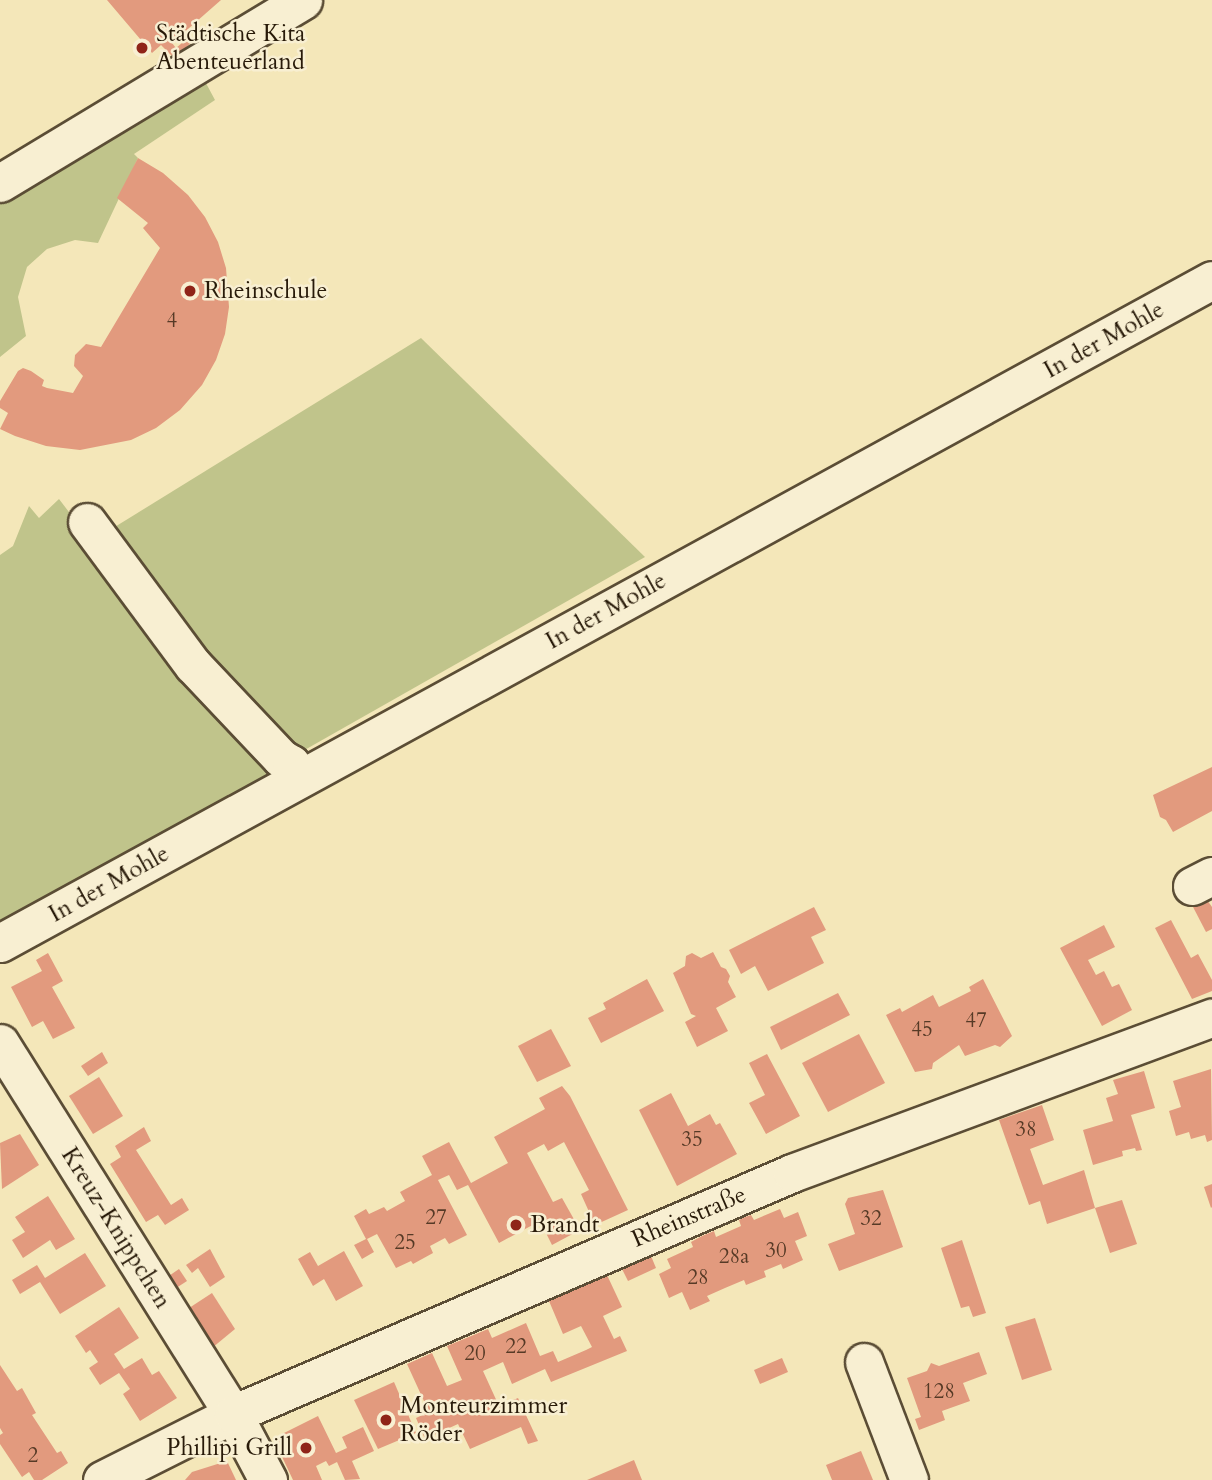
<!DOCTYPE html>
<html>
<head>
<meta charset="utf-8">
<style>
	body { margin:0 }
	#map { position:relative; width:1212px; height:1480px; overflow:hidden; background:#f4e7b9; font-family:Cardo,serif }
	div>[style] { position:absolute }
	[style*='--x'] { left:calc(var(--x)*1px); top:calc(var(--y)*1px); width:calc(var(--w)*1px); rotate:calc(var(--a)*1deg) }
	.green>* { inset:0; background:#c0c48b }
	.building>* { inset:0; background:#e29a7e }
	.roads { filter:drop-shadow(2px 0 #5b4d35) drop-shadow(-2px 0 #5b4d35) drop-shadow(0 2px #5b4d35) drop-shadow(0 -2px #5b4d35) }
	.minor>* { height:37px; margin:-18.5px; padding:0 18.5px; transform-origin:18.5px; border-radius:18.5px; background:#f8efd2 }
	.dots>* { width:19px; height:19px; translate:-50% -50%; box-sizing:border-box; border:4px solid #f8efd2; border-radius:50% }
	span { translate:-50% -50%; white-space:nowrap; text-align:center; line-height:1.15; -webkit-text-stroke:5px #f8efd2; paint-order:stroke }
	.number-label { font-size:21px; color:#563a26 }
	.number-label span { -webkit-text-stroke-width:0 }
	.poi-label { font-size:24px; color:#281a09 }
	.left { translate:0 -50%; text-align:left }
	.right { translate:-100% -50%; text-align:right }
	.street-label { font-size:24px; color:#281a09 }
</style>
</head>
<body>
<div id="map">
	<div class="green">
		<i style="clip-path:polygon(200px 72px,215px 100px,134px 154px,138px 158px,98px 243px,75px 240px,47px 249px,27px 267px,18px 297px,26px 336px,0 357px,0 197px)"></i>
		<i style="clip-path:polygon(421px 338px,645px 557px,294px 756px,105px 533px)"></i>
		<i style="clip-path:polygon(59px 499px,189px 669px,281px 768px,0 929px,0 555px,13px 546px,29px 506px,39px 518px)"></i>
	</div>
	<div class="building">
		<i style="clip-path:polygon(107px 0,221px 0,172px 43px,176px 48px,188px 38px,192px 42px,174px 58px,161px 45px,152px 53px)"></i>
		<i style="clip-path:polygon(138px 158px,163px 173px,188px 195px,205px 217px,218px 242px,226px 268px,229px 307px,225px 334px,216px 360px,202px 385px,180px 410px,156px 428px,131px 440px,80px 450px,46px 446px,15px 436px,0 429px,8px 413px,0 408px,0 401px,18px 371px,23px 368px,31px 371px,44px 380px,42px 386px,47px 388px,73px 393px,83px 376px,74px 366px,75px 355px,86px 344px,101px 347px,160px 248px,143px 228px,148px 223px,117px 198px)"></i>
		<i style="clip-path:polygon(1212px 767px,1212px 811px,1173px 832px,1166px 820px,1160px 817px,1153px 795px)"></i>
		<i style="clip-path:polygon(1205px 897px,1212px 907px,1212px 929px,1206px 932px,1192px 905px)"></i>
		<i style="clip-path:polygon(814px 907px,826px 930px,811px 937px,824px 963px,768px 991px,755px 966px,741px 974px,729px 950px)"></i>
		<i style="clip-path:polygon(1171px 920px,1191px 958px,1198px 954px,1212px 980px,1212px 991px,1192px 999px,1155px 928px)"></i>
		<i style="clip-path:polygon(1104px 925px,1115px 947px,1088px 960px,1096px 975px,1104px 971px,1112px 987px,1119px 984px,1132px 1010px,1102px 1026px,1060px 948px)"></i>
		<i style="clip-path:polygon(713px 952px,721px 967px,726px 969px,730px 976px,728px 982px,736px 997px,716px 1008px,728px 1031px,697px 1047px,685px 1022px,696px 1016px,691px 1014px,673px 973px,685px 966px,686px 956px,692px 953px,701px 958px)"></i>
		<i style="clip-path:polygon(48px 953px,63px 981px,52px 987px,75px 1028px,53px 1039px,43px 1021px,32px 1027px,11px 987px,42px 971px,36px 960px)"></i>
		<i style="clip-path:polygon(647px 979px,664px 1011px,601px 1043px,588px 1018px,606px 1009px,603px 1003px)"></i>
		<i style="clip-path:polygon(983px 979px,1012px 1036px,1000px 1047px,995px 1045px,965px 1056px,959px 1045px,933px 1063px,932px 1069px,915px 1072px,886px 1015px,900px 1008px,902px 1012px,933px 995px,939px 1007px,971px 991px,969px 987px)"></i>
		<i style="clip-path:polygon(838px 993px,850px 1015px,781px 1050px,770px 1027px)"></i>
		<i style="clip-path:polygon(551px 1029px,571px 1066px,537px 1082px,518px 1046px)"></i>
		<i style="clip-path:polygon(859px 1034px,885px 1083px,828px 1112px,802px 1063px)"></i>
		<i style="clip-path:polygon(102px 1052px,108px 1063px,88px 1076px,81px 1066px)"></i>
		<i style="clip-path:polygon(767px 1054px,800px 1116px,766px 1134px,749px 1103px,765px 1095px,749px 1063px)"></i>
		<i style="clip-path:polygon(1211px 1069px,1212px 1140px,1207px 1142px,1205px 1135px,1191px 1139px,1189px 1132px,1176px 1136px,1169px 1111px,1181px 1107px,1173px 1081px)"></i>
		<i style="clip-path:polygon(1144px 1071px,1155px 1108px,1131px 1115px,1142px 1150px,1136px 1151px,1135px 1148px,1122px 1151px,1123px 1156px,1093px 1165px,1083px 1130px,1113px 1121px,1106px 1098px,1118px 1094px,1113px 1080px)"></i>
		<i style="clip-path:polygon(99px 1077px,123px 1116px,93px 1134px,69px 1096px)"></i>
		<i style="clip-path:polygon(562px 1086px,570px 1096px,628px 1210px,595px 1225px,581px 1194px,589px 1190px,564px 1142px,548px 1151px,544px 1144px,527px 1153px,553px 1202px,562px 1198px,580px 1230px,552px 1245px,540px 1221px,499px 1243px,468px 1185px,457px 1190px,449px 1175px,438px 1180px,467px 1235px,449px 1244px,445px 1238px,430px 1246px,433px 1253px,413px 1264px,411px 1261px,396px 1268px,377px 1234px,367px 1239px,374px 1252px,362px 1259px,354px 1245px,366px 1239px,354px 1216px,366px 1209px,369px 1214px,384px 1207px,387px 1211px,405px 1201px,400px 1192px,432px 1175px,422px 1156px,449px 1142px,471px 1183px,508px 1163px,494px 1137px,545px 1109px,539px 1098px)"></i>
		<i style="clip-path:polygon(671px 1093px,688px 1126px,710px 1114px,716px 1125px,720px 1123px,737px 1154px,677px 1186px,639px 1110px)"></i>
		<i style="clip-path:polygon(1042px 1105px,1054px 1140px,1030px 1149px,1043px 1185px,1084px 1170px,1095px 1208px,1047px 1224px,1040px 1201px,1029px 1205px,999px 1120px)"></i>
		<i style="clip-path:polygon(144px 1127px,151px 1141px,136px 1150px,171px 1205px,182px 1198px,189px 1210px,165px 1225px,158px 1215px,146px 1222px,110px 1164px,121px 1157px,115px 1146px)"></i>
		<i style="clip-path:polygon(20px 1134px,39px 1165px,2px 1189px,0 1143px)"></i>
		<i style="clip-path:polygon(1212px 1184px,1212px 1207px,1211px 1208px,1204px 1187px)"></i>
		<i style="clip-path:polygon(883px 1190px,903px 1247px,839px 1271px,828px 1244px,855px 1234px,845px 1204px,848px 1198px)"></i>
		<i style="clip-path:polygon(48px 1196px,75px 1239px,56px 1250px,50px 1240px,23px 1258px,12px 1240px,25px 1232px,15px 1217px)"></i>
		<i style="clip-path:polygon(1122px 1200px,1137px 1244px,1110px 1253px,1095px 1208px)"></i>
		<i style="clip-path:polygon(780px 1209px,784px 1218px,798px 1212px,807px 1236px,795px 1241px,803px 1260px,783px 1269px,781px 1264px,764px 1271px,766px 1277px,746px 1285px,744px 1280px,725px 1288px,707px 1296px,710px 1301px,690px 1310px,682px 1292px,669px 1298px,659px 1274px,671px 1268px,667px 1259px,693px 1247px,691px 1242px,702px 1236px,714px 1231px,716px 1237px,741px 1226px,739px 1220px,745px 1217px,751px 1215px,754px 1220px)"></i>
		<i style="clip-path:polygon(962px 1240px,986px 1313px,973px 1317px,969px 1306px,961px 1308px,941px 1248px)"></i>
		<i style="clip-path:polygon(210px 1249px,225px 1277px,210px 1287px,198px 1268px,192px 1273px,186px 1265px)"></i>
		<i style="clip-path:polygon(344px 1251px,363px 1286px,336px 1301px,324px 1279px,313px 1286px,298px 1259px,310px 1252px,318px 1266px)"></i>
		<i style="clip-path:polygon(85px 1253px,106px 1286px,60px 1314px,40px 1282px,20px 1294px,12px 1280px,37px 1265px,45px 1278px)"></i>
		<i style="clip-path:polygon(651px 1256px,656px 1268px,628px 1281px,622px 1269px)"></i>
		<i style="clip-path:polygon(179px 1269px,187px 1281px,170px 1292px,163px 1280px)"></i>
		<i style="clip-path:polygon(607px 1275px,622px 1307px,603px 1316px,614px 1339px,620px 1336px,627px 1351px,551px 1382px,545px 1369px,512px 1384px,503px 1362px,483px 1371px,499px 1406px,518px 1398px,538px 1441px,528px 1444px,521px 1427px,470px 1449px,458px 1424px,425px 1439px,416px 1418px,429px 1412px,407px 1364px,432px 1353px,447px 1386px,462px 1380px,447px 1346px,488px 1329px,492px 1338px,526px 1323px,540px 1356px,553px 1351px,558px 1362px,586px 1350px,592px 1347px,581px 1326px,563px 1334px,549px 1301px)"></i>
		<i style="clip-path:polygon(212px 1293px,235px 1329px,212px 1348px,183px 1312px)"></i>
		<i style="clip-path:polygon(119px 1307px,139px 1338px,114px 1354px,124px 1369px,142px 1358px,152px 1375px,159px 1371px,177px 1398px,140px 1421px,123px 1394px,130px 1389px,119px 1373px,100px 1385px,89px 1368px,98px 1362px,90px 1350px,86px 1353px,75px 1336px)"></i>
		<i style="clip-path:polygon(1035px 1318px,1052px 1370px,1022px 1380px,1005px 1327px)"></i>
		<i style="clip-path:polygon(979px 1352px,987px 1374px,963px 1383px,970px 1401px,942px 1411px,945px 1420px,919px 1430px,915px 1419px,921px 1417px,907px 1378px,927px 1371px,931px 1363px,939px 1366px)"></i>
		<i style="clip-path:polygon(782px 1358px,788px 1372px,760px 1384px,754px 1370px)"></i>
		<i style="clip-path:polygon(0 1365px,17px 1391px,22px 1388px,36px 1413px,32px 1415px,57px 1453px,61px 1451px,68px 1463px,42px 1480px,34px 1480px,29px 1472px,22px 1477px,0 1444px,0 1435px,3px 1433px,0 1428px)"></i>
		<i style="clip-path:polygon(394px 1382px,416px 1433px,378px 1449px,354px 1400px)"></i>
		<i style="clip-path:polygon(318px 1416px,336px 1453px,347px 1448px,342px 1437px,363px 1427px,374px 1451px,352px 1461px,360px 1479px,345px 1480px,337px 1462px,329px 1466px,326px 1461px,316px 1466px,322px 1480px,293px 1480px,276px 1444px,280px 1435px)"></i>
		<i style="clip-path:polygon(861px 1451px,873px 1480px,832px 1480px,826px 1465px)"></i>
		<i style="clip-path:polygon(634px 1460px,642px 1480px,587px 1480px)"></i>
		<i style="clip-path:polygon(227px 1461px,236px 1480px,185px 1480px,192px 1472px)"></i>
	</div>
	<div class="roads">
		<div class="minor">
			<i style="--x:0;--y:183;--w:354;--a:-31.1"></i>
			<i style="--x:87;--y:522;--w:178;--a:53.5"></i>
			<i style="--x:193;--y:665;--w:128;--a:46.6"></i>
			<i style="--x:281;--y:758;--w:12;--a:31"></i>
			<i style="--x:291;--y:764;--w:17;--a:69"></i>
			<i style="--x:1192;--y:886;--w:22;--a:-27"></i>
			<i style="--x:0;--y:943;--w:1381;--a:-28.68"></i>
			<i style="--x:0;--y:1043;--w:438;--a:57.9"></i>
			<i style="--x:233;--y:1414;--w:75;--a:62.1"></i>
			<i style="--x:864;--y:1362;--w:126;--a:69.1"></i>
			<i style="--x:102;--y:1480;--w:147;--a:-26.7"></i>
			<i style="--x:233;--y:1414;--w:609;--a:-23.32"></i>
			<i style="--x:792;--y:1173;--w:448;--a:-20.3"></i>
		</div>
	</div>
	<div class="dots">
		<i style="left:142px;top:48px;background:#8f2418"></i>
		<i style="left:190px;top:291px;background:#8f2418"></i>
		<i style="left:516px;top:1225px;background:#8f2418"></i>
		<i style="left:386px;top:1420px;background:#8f2418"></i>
		<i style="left:306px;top:1448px;background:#8f2418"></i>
	</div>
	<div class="number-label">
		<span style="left:172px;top:321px">4</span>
		<span style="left:976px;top:1021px">47</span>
		<span style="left:922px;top:1030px">45</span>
		<span style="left:1026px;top:1130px">38</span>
		<span style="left:692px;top:1140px">35</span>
		<span style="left:436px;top:1218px">27</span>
		<span style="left:871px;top:1219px">32</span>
		<span style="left:405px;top:1243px">25</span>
		<span style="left:776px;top:1251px">30</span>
		<span style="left:734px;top:1257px">28a</span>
		<span style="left:698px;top:1278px">28</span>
		<span style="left:516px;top:1347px">22</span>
		<span style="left:475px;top:1354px">20</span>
		<span style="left:939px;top:1392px">128</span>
		<span style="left:33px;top:1456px">2</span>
	</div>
	<div class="poi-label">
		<span class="left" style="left:156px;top:48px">Städtische Kita<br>Abenteuerland</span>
		<span class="left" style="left:204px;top:291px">Rheinschule</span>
		<span class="left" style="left:530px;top:1225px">Brandt</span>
		<span class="left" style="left:400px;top:1420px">Monteurzimmer<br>Röder</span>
		<span class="right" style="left:292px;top:1448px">Phillipi Grill</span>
	</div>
	<div class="street-label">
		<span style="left:1104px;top:340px;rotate:-29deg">In der Mohle</span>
		<span style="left:606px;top:611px;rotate:-29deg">In der Mohle</span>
		<span style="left:109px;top:884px;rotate:-29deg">In der Mohle</span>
		<span style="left:689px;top:1217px;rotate:-23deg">Rheinstraße</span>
		<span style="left:116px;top:1228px;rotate:58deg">Kreuz-Knippchen</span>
	</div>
</div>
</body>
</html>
